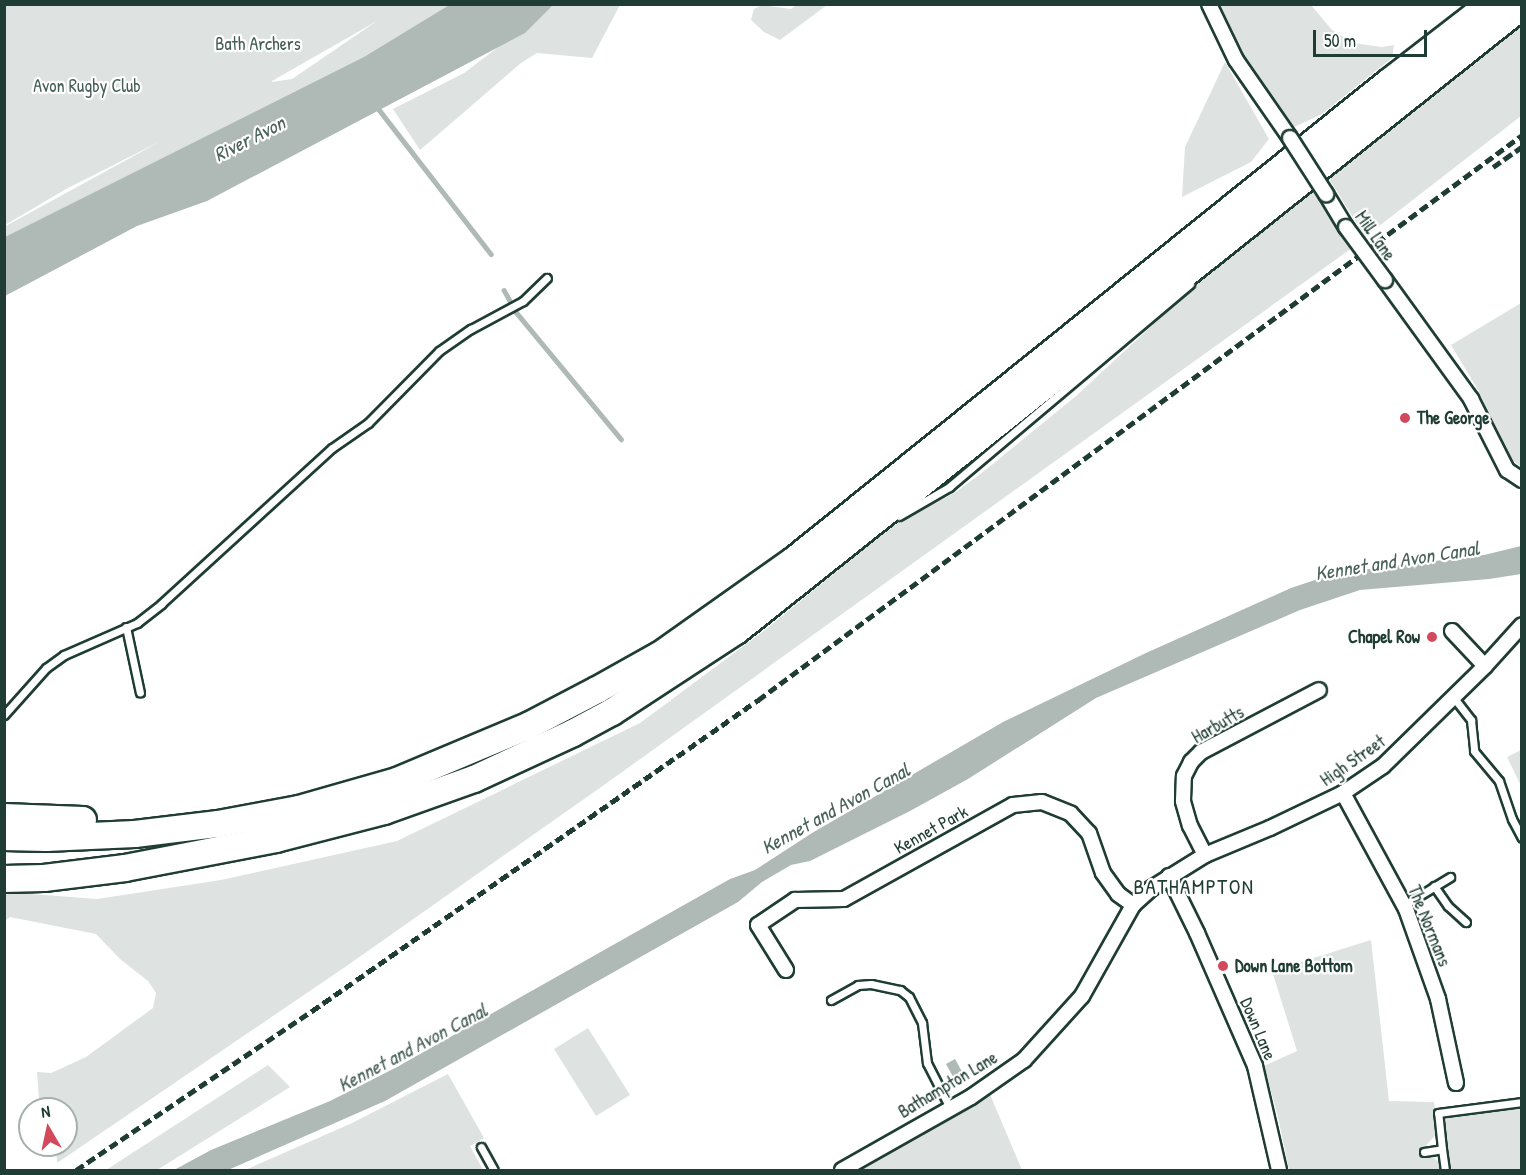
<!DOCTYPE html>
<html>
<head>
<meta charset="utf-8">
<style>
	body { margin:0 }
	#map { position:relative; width:1526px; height:1175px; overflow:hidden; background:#fff; font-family:"Patrick Hand",sans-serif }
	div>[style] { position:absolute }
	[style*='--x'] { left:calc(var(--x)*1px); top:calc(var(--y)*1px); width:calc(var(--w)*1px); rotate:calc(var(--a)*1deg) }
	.green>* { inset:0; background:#dee3e2 }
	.water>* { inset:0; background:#afbab7 }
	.stream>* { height:4.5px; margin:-2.25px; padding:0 2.25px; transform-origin:2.25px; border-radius:2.25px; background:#afbab7 }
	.roads { filter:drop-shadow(2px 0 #1f3d34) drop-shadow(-2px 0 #1f3d34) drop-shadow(0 2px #1f3d34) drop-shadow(0 -2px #1f3d34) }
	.lane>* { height:7px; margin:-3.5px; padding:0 3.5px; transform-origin:3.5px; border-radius:3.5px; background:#fff }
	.street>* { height:14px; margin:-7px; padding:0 7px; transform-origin:7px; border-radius:7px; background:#fff }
	.highway>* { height:26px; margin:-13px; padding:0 13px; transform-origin:13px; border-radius:13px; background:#fff }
	.rail>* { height:4.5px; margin-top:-2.25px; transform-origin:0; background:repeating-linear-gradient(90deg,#1f3d34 0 9px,transparent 0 13.5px) }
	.bridges { filter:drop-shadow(2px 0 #1f3d34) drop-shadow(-2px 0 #1f3d34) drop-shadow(0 2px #1f3d34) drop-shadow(0 -2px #1f3d34) }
	.street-bridge>* { height:14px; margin:-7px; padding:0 7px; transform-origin:7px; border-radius:7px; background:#fff }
	.dots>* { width:16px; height:16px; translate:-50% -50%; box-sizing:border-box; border:3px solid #fff; border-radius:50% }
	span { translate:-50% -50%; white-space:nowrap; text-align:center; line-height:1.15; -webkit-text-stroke:4.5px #fff; paint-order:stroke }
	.park-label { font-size:18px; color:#455e57 }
	.street-label { font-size:18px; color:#1f3d34 }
	.poi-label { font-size:18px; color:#1f3d34; font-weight:700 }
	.left { translate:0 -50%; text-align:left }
	.right { translate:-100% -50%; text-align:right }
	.water-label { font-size:20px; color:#4a625b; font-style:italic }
	.quarter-label { font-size:21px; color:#1f3d34; letter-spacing:1.5px }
	.frame { position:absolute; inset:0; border:6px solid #1f3d34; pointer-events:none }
	.north { position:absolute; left:18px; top:1097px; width:60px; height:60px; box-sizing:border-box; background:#fff; border:2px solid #a5b1ae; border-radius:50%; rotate:351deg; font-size:16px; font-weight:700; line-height:24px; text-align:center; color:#1f3d34 }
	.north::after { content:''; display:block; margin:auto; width:21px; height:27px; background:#d1495b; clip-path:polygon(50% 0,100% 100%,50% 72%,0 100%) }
	.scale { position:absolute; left:1313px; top:30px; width:114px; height:27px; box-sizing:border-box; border:3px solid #1f3d34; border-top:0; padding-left:8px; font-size:18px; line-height:21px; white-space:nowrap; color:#1f3d34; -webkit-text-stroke:4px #fff; paint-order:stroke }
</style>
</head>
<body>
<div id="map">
	<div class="green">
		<i style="clip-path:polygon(evenodd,5px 5px,468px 5px,5px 248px,4px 227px,161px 141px,66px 189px,5px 225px,5px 5px,377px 21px,292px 79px,272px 82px,272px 81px,377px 21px)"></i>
		<i style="clip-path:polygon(539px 5px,620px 5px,592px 58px,537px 53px,521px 63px,420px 150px,393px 109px,464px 73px,517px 33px)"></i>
		<i style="clip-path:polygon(762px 5px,791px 9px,796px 5px,827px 5px,780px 40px,764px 32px,751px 20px,754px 9px)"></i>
		<i style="clip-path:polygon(1219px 5px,1311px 5px,1332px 30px,1353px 43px,1382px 47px,1394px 45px,1392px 58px,1322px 114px,1290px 129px,1238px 54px)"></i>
		<i style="clip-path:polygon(1521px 23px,1521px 116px,1365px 237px,1328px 177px)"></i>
		<i style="clip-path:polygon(1225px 62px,1269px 139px,1251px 162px,1182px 197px,1185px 147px)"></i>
		<i style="clip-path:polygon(1309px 186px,1352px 248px,604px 785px,348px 965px,57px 1163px,56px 1145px,66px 1145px,66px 1109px,52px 1109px,39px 1099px,37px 1072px,51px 1073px,86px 1057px,153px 1008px,156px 993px,148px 981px,120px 959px,96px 934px,10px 917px,5px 921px,5px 892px,97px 899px,221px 880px,397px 841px,640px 723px,761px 633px,891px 527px,956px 492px,988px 468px,1076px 396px,1172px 307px,1240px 239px)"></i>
		<i style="clip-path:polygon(1521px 303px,1521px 467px,1512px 460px,1478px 390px,1451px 345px)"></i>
		<i style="clip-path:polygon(1521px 750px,1521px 786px,1507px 757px)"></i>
		<i style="clip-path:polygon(1371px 940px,1389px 1101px,1434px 1102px,1438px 1132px,1423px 1149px,1424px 1157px,1433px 1157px,1442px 1165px,1442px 1170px,1289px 1170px,1278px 1117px,1264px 1066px,1297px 1051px,1272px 971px)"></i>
		<i style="clip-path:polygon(588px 1028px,630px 1095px,596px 1116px,554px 1049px)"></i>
		<i style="clip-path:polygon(268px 1065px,290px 1087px,157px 1170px,106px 1170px)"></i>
		<i style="clip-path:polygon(448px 1074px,484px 1138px,470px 1146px,483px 1170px,245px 1170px,350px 1124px)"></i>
		<i style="clip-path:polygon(989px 1092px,1022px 1170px,854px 1170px)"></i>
		<i style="clip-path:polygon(1521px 1103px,1521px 1170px,1449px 1170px,1440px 1113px)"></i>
	</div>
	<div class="water">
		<i style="clip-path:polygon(451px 4px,553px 5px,525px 33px,207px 201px,137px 226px,5px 296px,5px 237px,364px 57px)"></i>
		<i style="clip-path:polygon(1521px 546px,1521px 574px,1489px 579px,1360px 590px,1300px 610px,1096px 698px,968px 779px,910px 811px,810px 861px,791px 865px,762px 882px,738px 902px,385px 1101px,228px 1170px,174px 1170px,211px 1150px,330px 1101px,397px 1067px,730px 879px,755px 870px,812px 833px,1003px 722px,1146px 653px,1291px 588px,1336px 573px,1484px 555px)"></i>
		<i style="clip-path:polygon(955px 1059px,965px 1077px,956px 1082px,946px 1064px)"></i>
	</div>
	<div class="stream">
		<i style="--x:377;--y:107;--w:186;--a:52.2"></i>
		<i style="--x:504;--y:290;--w:25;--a:61"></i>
		<i style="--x:516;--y:312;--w:165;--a:50.4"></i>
	</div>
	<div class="roads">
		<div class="lane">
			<i style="--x:899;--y:516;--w:58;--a:-30.1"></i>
			<i style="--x:949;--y:487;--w:315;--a:-40.1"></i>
			<i style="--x:126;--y:627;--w:67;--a:78"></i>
			<i style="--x:1454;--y:698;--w:28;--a:52"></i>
			<i style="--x:1471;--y:720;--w:31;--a:84"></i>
			<i style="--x:1474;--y:751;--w:39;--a:50"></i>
			<i style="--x:1499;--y:781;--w:40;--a:71.1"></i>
			<i style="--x:1512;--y:819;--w:21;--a:62"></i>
			<i style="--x:4;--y:715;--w:63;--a:-48.2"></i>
			<i style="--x:46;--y:668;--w:22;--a:-36"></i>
			<i style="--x:64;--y:655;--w:80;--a:-23.7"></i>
			<i style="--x:137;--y:623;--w:31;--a:-38"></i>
			<i style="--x:161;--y:604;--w:231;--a:-42.4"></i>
			<i style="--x:332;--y:448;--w:44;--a:-34.8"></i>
			<i style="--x:368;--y:423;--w:101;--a:-45.4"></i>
			<i style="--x:439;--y:351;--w:39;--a:-35"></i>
			<i style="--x:471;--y:329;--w:59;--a:-28.3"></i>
			<i style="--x:523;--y:301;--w:33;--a:-44"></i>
			<i style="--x:1434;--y:886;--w:24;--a:55"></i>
			<i style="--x:1448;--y:906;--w:24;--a:42"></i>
			<i style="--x:1404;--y:905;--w:54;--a:-31.3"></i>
			<i style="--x:831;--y:1000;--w:31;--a:-29"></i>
			<i style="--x:858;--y:985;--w:13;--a:-4"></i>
			<i style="--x:871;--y:984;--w:30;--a:12"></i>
			<i style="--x:900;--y:990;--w:11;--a:38"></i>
			<i style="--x:909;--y:997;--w:29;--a:63"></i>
			<i style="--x:922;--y:1023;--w:40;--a:82.9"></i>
			<i style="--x:927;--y:1063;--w:51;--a:62.9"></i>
			<i style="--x:481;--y:1147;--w:26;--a:61"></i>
			<i style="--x:1442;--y:1149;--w:36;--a:-96"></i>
			<i style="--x:1438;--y:1113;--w:85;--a:-7.5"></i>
			<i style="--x:1424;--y:1152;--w:18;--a:-9"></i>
			<i style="--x:1442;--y:1149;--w:21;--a:82"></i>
		</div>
		<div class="street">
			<i style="--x:1209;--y:4;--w:62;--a:64.3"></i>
			<i style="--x:1236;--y:60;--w:95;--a:55.3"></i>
			<i style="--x:1326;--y:194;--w:39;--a:59"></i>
			<i style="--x:1385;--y:280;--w:147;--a:54.1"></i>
			<i style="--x:1471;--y:399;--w:80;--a:63.1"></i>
			<i style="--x:1507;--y:470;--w:18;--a:34"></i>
			<i style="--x:1452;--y:631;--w:48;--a:46.7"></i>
			<i style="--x:1343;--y:793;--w:132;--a:61.5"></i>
			<i style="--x:1406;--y:909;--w:96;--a:70.4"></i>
			<i style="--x:1438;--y:999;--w:86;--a:77.9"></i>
			<i style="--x:1205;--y:855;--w:33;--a:-117"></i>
			<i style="--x:1190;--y:826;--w:26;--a:-106"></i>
			<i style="--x:1183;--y:801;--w:25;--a:-88"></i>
			<i style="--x:1184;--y:776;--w:16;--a:-63"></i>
			<i style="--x:1191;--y:762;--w:14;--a:-45"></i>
			<i style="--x:1201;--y:752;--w:133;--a:-27.7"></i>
			<i style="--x:1169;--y:876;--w:64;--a:63.8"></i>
			<i style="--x:1197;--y:933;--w:145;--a:66.4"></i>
			<i style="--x:1255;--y:1066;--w:107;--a:77"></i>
			<i style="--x:786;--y:970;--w:53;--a:-121.9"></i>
			<i style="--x:758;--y:925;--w:45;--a:-34"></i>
			<i style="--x:795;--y:900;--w:49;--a:-1.2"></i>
			<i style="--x:844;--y:899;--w:193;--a:-29.1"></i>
			<i style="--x:1013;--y:805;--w:29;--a:-6"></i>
			<i style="--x:1042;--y:802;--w:31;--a:22"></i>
			<i style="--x:1071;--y:814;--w:26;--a:47"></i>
			<i style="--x:1089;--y:833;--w:42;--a:70.7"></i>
			<i style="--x:1103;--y:873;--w:26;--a:54"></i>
			<i style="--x:1118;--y:894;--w:19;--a:36"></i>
			<i style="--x:842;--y:1170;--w:148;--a:-29.5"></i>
			<i style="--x:971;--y:1097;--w:65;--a:-34.9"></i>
			<i style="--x:1024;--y:1060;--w:86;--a:-47.8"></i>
			<i style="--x:1082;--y:996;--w:104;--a:-60.7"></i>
			<i style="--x:1133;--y:905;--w:25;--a:-42"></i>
			<i style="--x:1152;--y:888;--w:62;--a:-31.9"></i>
			<i style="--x:1205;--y:855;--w:70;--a:-22.6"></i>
			<i style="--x:1270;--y:828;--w:81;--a:-25.6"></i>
			<i style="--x:1343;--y:793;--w:48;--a:-34"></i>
			<i style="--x:1383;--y:766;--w:143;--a:-44.4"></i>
			<i style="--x:1485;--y:666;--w:55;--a:-47.9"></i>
		</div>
		<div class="highway">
			<i style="--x:4;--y:817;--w:79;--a:2.2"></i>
			<i style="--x:4;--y:837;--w:42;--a:1.4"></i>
			<i style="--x:46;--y:838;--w:89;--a:-2.6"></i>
			<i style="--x:135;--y:834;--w:84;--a:-6.9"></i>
			<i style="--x:218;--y:824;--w:82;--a:-10.5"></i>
			<i style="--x:299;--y:809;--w:102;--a:-15.9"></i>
			<i style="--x:397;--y:781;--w:144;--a:-22.8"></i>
			<i style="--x:530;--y:725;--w:76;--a:-27.6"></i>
			<i style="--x:597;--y:690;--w:72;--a:-29.1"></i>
			<i style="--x:660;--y:655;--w:163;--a:-35.3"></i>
			<i style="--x:793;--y:561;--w:765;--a:-38.79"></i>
			<i style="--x:1389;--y:82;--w:128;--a:-37.7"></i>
			<i style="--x:4;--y:879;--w:40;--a:-1.4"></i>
			<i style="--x:44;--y:878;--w:82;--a:-7"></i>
			<i style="--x:125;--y:868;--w:154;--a:-10.9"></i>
			<i style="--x:276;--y:839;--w:112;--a:-14.5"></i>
			<i style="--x:384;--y:811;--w:96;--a:-19.6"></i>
			<i style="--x:474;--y:779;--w:109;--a:-24.9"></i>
			<i style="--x:573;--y:733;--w:44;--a:-28.3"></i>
			<i style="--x:612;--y:712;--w:148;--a:-33.2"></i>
			<i style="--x:736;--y:631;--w:1004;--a:-38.49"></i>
		</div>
	</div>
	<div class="rail">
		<i style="--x:1493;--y:167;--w:35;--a:-35"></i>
		<i style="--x:76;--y:1170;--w:285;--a:-34"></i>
		<i style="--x:312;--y:1011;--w:544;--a:-34.89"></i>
		<i style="--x:758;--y:700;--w:950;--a:-36.48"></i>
	</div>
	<div class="bridges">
		<div class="street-bridge">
			<i style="--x:1290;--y:138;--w:67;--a:57.3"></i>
			<i style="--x:1346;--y:227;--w:66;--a:53.7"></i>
		</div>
	</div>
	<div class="dots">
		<i style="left:1405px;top:418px;background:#d1495b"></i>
		<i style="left:1432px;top:637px;background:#d1495b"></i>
		<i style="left:1223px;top:966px;background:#d1495b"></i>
	</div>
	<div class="park-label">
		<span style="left:258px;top:44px">Bath Archers</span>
		<span style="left:87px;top:86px">Avon Rugby Club</span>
	</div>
	<div class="street-label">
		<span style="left:1375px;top:236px;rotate:55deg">Mill Lane</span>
		<span style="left:1218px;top:725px;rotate:-30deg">Harbutts</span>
		<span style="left:1353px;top:761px;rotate:-35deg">High Street</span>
		<span style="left:931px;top:830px;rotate:-29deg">Kennet Park</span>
		<span style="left:1429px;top:926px;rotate:68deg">The Normans</span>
		<span style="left:1258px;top:1029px;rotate:67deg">Down Lane</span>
		<span style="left:948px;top:1085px;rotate:-31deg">Bathampton Lane</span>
	</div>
	<div class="poi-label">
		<span class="left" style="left:1417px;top:418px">The George</span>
		<span class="right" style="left:1420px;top:637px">Chapel Row</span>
		<span class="left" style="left:1235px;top:966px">Down Lane Bottom</span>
	</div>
	<div class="water-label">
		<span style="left:249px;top:138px;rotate:-27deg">River Avon</span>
		<span style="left:1397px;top:560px;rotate:-9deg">Kennet and Avon Canal</span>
		<span style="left:835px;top:808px;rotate:-29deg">Kennet and Avon Canal</span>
		<span style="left:412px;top:1047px;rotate:-28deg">Kennet and Avon Canal</span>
	</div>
	<div class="quarter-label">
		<span style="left:1194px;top:887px">BATHAMPTON</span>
	</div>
	<div class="frame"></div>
	<div class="north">N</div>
	<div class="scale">50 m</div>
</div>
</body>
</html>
